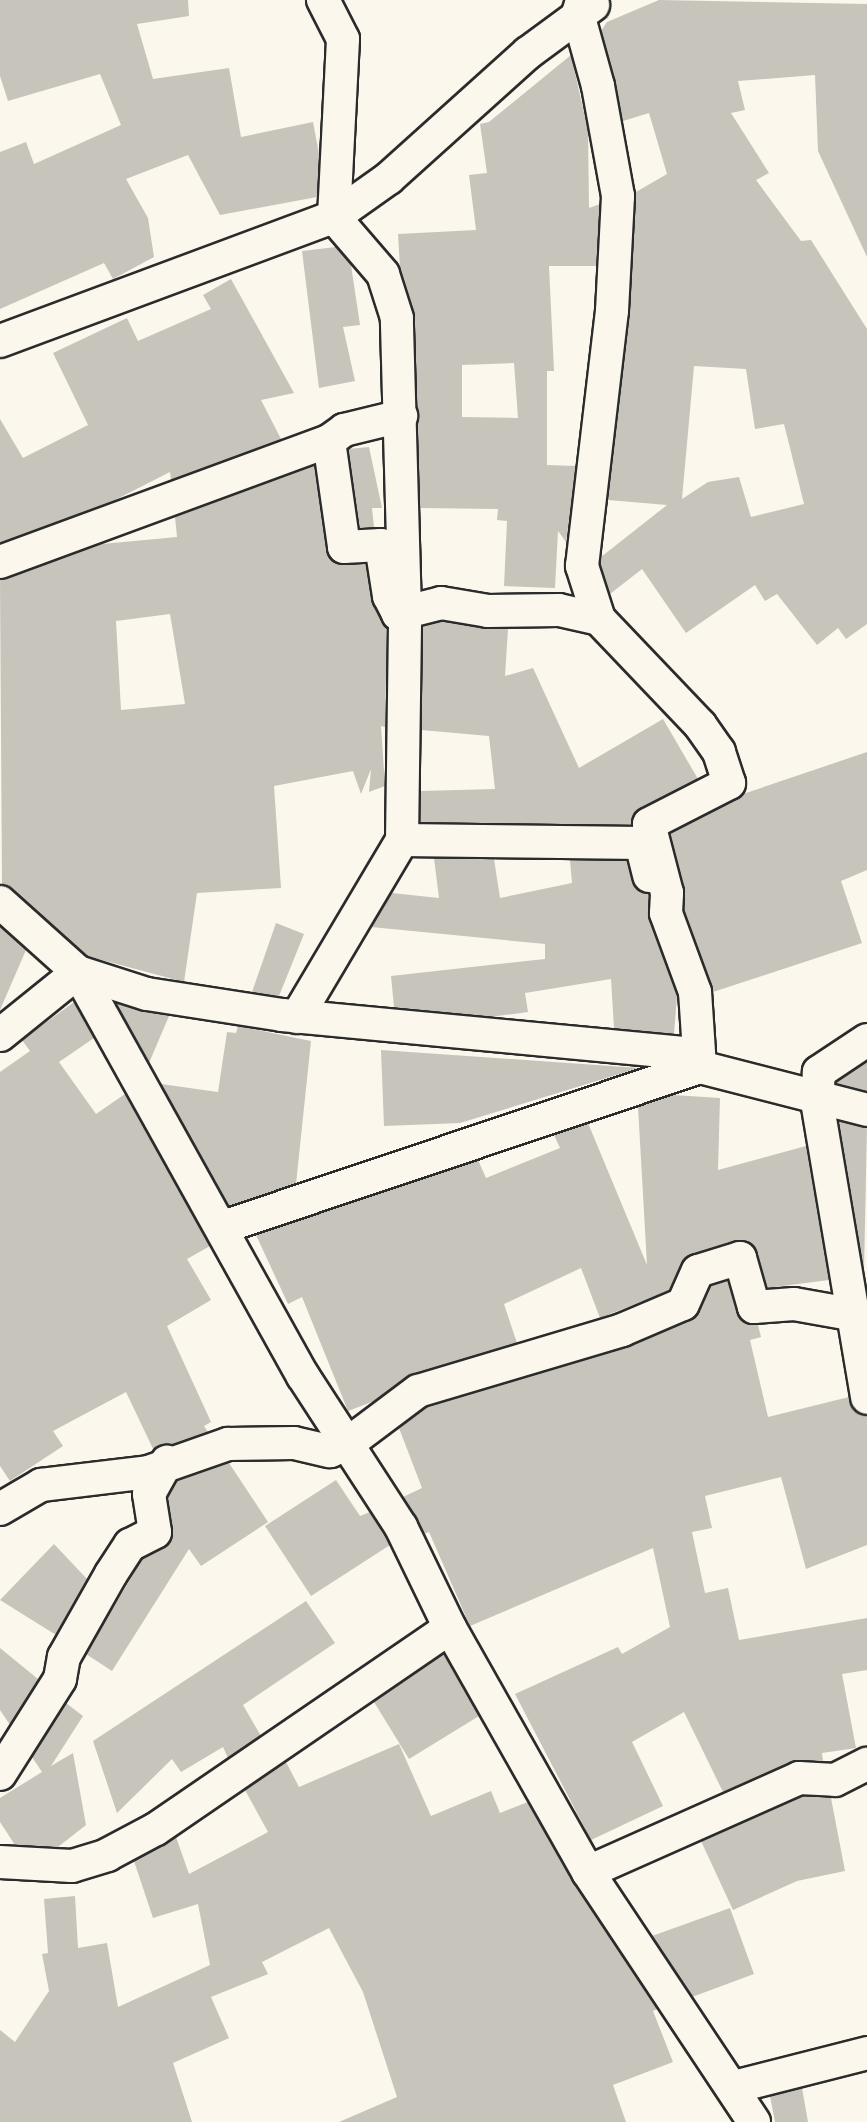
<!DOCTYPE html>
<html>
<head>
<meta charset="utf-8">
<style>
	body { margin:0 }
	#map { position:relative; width:867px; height:2122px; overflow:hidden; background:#fbf7ec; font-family:Dekko,sans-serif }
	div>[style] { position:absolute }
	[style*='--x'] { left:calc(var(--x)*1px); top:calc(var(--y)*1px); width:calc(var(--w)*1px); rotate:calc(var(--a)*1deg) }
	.building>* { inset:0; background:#c7c4bc }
	.roads { filter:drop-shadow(2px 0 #2b2b2b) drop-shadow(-2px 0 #2b2b2b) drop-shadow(0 2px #2b2b2b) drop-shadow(0 -2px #2b2b2b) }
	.minor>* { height:32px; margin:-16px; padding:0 16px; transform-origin:16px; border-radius:16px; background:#fbf7ec }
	span { translate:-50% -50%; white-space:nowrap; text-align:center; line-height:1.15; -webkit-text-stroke:5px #fbf7ec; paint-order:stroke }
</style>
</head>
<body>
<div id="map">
	<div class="building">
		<i style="clip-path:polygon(0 0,188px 0,189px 16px,137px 24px,153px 79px,229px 68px,241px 137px,313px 122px,319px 154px,317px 197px,220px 215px,188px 155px,126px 179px,148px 218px,154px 257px,113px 279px,104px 263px,0 309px,0 152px,26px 142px,34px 164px,121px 125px,100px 74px,8px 101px,0 76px)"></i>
		<i style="clip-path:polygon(evenodd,659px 0,867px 4px,867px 257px,818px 151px,815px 75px,738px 81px,745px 110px,731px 113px,769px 173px,756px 180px,801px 241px,811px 240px,867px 329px,867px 624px,846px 639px,838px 628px,817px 645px,777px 594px,765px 601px,755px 585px,686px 633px,642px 569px,610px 594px,600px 564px,601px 557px,667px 505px,608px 500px,630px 313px,636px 192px,667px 174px,649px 113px,623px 121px,601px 31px,607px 22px,659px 0,694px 366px,746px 369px,755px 429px,784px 424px,804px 504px,751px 517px,739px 477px,708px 482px,682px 499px,694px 366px)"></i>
		<i style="clip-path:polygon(evenodd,571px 55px,588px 131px,589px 208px,600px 204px,596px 266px,549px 266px,554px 371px,547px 371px,547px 465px,576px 466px,566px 542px,558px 531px,555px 588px,504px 586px,507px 521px,497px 520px,498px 509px,420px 508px,415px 318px,400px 268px,398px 234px,476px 230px,469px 175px,487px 173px,480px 124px,489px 122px,571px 55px,514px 363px,518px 418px,462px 417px,462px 365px,514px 363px)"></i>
		<i style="clip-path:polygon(336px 247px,351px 265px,360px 325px,343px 327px,355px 381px,319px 388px,302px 251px)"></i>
		<i style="clip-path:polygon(231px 279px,294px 393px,261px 400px,281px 439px,171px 480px,170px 472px,113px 501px,0 543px,0 419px,23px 458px,88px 425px,53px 353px,127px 318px,138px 341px,211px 309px,203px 295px)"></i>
		<i style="clip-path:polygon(369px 447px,382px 508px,372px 508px,374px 527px,360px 528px,348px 449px)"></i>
		<i style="clip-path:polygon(evenodd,314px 466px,329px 557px,344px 565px,366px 564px,373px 604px,387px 628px,385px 727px,381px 726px,385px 786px,369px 792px,371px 769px,361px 794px,353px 771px,274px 786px,281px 888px,197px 893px,184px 982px,87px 956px,2px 884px,0 580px,102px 544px,177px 537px,175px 517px,314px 466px,170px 614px,185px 704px,121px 710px,116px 621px,170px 614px)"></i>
		<i style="clip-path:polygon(442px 621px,508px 629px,505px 676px,533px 668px,579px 768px,663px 719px,698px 779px,640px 808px,631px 825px,420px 822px,421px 791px,495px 789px,489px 736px,421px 730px,423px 626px)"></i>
		<i style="clip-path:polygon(867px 752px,867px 870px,841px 881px,862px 943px,713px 992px,684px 910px,670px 833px,743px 794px)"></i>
		<i style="clip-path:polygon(434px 858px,494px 859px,500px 898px,572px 883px,570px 860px,627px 861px,636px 888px,649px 893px,649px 919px,677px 996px,674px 1034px,614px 1028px,611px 979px,525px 993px,528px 1012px,490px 1017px,394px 1007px,391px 976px,545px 959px,545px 944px,371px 927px,392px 893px,439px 898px)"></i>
		<i style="clip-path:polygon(276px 923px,304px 934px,279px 996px,252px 992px)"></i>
		<i style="clip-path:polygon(0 926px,26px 950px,0 1010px)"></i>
		<i style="clip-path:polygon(74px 1002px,94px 1038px,59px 1062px,96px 1114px,125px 1094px,210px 1246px,187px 1259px,211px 1300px,167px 1326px,211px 1422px,204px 1426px,208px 1432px,154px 1451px,126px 1392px,53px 1431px,63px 1446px,10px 1481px,0 1466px,0 1072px,30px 1051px,22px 1040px)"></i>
		<i style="clip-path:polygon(116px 1003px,169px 1016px,149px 1063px)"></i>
		<i style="clip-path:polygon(238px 1026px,311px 1041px,296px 1184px,229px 1206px,161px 1084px,218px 1092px,227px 1032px,236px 1033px)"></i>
		<i style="clip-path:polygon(381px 1050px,639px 1068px,460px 1123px,384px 1126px)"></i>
		<i style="clip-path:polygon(867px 1062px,867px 1091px,836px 1083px,836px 1082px)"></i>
		<i style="clip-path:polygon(673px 1095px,720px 1098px,718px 1170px,806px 1146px,829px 1280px,767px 1288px,753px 1245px,735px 1241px,686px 1257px,670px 1290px,600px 1318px,581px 1268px,504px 1304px,517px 1343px,412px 1374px,377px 1400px,348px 1411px,302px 1297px,288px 1304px,256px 1235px,478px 1160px,486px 1178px,560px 1148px,554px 1135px,588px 1123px,647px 1265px,638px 1107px)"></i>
		<i style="clip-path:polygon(839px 1121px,867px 1127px,864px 1271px)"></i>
		<i style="clip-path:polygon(728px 1281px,740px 1319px,758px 1325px,761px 1337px,750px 1340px,768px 1417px,849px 1397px,854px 1410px,867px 1416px,867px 1545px,806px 1569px,781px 1477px,705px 1496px,712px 1528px,692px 1532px,705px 1593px,728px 1588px,739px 1640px,867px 1618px,867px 1670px,842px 1674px,856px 1748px,822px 1753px,823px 1761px,792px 1762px,723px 1792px,684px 1712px,632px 1742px,663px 1806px,591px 1840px,515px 1694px,618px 1647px,622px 1654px,670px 1627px,653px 1548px,470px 1626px,429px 1532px,424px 1534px,403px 1497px,422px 1488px,399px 1428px,426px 1407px,627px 1347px,690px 1321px,711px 1286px)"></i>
		<i style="clip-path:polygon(229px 1463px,268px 1522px,201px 1566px,189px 1549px,112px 1671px,86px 1654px,142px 1559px,171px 1541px,168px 1497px,177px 1481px)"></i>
		<i style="clip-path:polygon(336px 1480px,360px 1516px,370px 1512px,390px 1545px,311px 1596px,265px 1526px)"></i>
		<i style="clip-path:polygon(54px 1544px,87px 1579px,56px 1635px,0 1600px)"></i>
		<i style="clip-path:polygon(306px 1601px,335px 1643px,243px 1705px,261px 1736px,228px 1758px,223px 1747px,181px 1772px,172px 1759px,117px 1813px,93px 1741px)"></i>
		<i style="clip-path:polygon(0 1648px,38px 1679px,10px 1725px,0 1710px)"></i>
		<i style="clip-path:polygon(444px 1654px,479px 1716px,409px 1759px,374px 1702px)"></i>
		<i style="clip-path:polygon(66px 1703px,83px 1716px,51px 1766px,73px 1753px,86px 1825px,58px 1847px,15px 1845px,0 1822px,0 1798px,42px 1772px,32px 1757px)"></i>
		<i style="clip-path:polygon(399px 1744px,431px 1816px,491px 1791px,500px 1813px,528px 1802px,657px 2009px,653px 2011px,673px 2062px,613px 2085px,626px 2122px,339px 2122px,397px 2097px,363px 1992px,329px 1928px,262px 1962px,268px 1974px,211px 1997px,229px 2038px,173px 2063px,192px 2122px,0 2122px,0 2030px,15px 2042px,49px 1991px,42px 1954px,48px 1953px,44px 1899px,75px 1896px,78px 1948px,107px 1943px,118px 2007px,210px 1965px,198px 1904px,153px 1918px,134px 1861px,176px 1837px,189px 1874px,268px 1832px,245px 1790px,286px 1762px,299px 1787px)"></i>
		<i style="clip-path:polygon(802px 1796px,831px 1798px,845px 1871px,797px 1881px,733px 1910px,701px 1841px)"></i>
		<i style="clip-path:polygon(730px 1908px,754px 1974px,692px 1997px,652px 1936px)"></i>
		<i style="clip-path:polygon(802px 2088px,808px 2122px,775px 2122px,770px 2096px)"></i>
	</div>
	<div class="roads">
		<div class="minor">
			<i style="--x:0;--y:341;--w:356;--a:-20.4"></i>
			<i style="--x:334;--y:217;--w:67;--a:-35.3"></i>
			<i style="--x:389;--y:178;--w:187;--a:-42"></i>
			<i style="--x:528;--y:53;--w:81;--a:-36.4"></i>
			<i style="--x:329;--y:441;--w:19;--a:-36"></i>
			<i style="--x:344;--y:430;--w:59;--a:-13.8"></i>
			<i style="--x:0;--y:562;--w:351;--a:-20.2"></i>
			<i style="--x:329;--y:441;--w:107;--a:81.9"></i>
			<i style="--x:344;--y:547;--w:37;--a:-3"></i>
			<i style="--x:381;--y:545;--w:52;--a:81.1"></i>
			<i style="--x:389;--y:596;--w:20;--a:63"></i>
			<i style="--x:398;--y:614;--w:44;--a:-14.3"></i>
			<i style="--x:441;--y:603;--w:48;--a:9.7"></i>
			<i style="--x:488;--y:611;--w:71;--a:-0.8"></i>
			<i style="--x:559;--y:610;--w:41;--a:12.7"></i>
			<i style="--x:599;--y:619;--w:56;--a:-107.8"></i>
			<i style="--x:582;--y:566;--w:257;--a:-83.3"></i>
			<i style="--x:612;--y:311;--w:115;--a:-87"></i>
			<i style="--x:618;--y:196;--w:112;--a:-100.3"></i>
			<i style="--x:598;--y:86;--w:75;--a:-105.5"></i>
			<i style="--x:578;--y:14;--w:15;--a:-74"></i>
			<i style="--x:402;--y:840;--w:239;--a:0.7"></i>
			<i style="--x:641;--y:843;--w:34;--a:76"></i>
			<i style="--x:0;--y:902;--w:105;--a:41.9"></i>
			<i style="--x:78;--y:972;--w:462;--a:60.9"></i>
			<i style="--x:303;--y:1376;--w:180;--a:57"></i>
			<i style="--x:401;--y:1527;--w:112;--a:64.1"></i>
			<i style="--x:450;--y:1628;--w:280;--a:60.5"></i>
			<i style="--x:588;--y:1872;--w:300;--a:56.4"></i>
			<i style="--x:297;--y:1017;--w:206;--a:-59.3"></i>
			<i style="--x:402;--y:840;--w:228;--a:-89.2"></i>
			<i style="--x:405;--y:612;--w:294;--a:-91.6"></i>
			<i style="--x:397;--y:318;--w:46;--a:-107.7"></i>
			<i style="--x:383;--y:274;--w:75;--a:-130.7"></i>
			<i style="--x:334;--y:217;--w:178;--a:-87.1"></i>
			<i style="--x:343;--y:39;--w:44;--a:-117.1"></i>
			<i style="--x:0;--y:1035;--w:100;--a:-38.9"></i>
			<i style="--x:78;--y:972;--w:72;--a:17.7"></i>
			<i style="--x:147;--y:994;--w:137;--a:8.8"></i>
			<i style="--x:282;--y:1015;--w:414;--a:5.4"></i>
			<i style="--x:694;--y:1054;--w:14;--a:65"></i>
			<i style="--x:700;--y:1067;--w:172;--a:14.4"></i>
			<i style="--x:867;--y:1040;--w:58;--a:146.3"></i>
			<i style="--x:819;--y:1072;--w:29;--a:94"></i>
			<i style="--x:817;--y:1101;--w:301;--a:80.4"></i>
			<i style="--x:223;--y:1227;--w:503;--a:-18.54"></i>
			<i style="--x:700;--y:1067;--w:75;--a:-93.8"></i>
			<i style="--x:695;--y:992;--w:84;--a:-110.2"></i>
			<i style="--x:666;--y:913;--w:20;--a:-87"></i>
			<i style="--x:667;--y:893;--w:71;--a:-104.6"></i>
			<i style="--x:649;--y:824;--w:90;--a:-27.1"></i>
			<i style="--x:729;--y:783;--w:33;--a:-108"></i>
			<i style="--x:719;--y:752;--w:33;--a:-125"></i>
			<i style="--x:700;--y:725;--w:146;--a:-133.6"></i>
			<i style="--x:0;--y:1509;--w:48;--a:-30.3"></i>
			<i style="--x:41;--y:1485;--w:108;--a:-6.9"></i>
			<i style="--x:148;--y:1472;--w:85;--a:-19.3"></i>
			<i style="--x:228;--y:1444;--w:66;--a:-0.9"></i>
			<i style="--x:294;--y:1443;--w:37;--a:13"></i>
			<i style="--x:330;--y:1451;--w:17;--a:-21"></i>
			<i style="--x:346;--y:1445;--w:90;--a:-36.9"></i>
			<i style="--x:418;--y:1391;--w:213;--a:-16.6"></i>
			<i style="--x:622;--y:1330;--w:66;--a:-23.1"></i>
			<i style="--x:683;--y:1304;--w:36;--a:-66"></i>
			<i style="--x:698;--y:1271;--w:44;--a:-17.2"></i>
			<i style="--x:740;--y:1258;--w:51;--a:74.1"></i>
			<i style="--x:754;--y:1307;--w:40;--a:-4.3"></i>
			<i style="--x:794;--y:1304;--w:57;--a:10.1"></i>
			<i style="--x:0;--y:1774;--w:112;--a:-57.7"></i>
			<i style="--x:60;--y:1679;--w:22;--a:-80"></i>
			<i style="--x:64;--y:1657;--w:95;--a:-60.5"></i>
			<i style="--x:111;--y:1574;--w:35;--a:-57"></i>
			<i style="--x:130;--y:1545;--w:28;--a:-27"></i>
			<i style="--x:155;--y:1532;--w:38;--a:-99"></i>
			<i style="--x:149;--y:1494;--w:37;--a:-61"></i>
			<i style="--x:0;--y:1862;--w:72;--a:3.2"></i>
			<i style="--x:72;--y:1866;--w:37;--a:-17"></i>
			<i style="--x:107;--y:1855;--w:55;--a:-28"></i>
			<i style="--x:156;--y:1829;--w:356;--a:-34.4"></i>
			<i style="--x:588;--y:1872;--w:231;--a:-24"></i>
			<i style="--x:799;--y:1778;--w:36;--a:3"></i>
			<i style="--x:835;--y:1780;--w:36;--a:-27"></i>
			<i style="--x:734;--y:2087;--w:137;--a:-14.3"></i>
		</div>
	</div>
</div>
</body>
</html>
